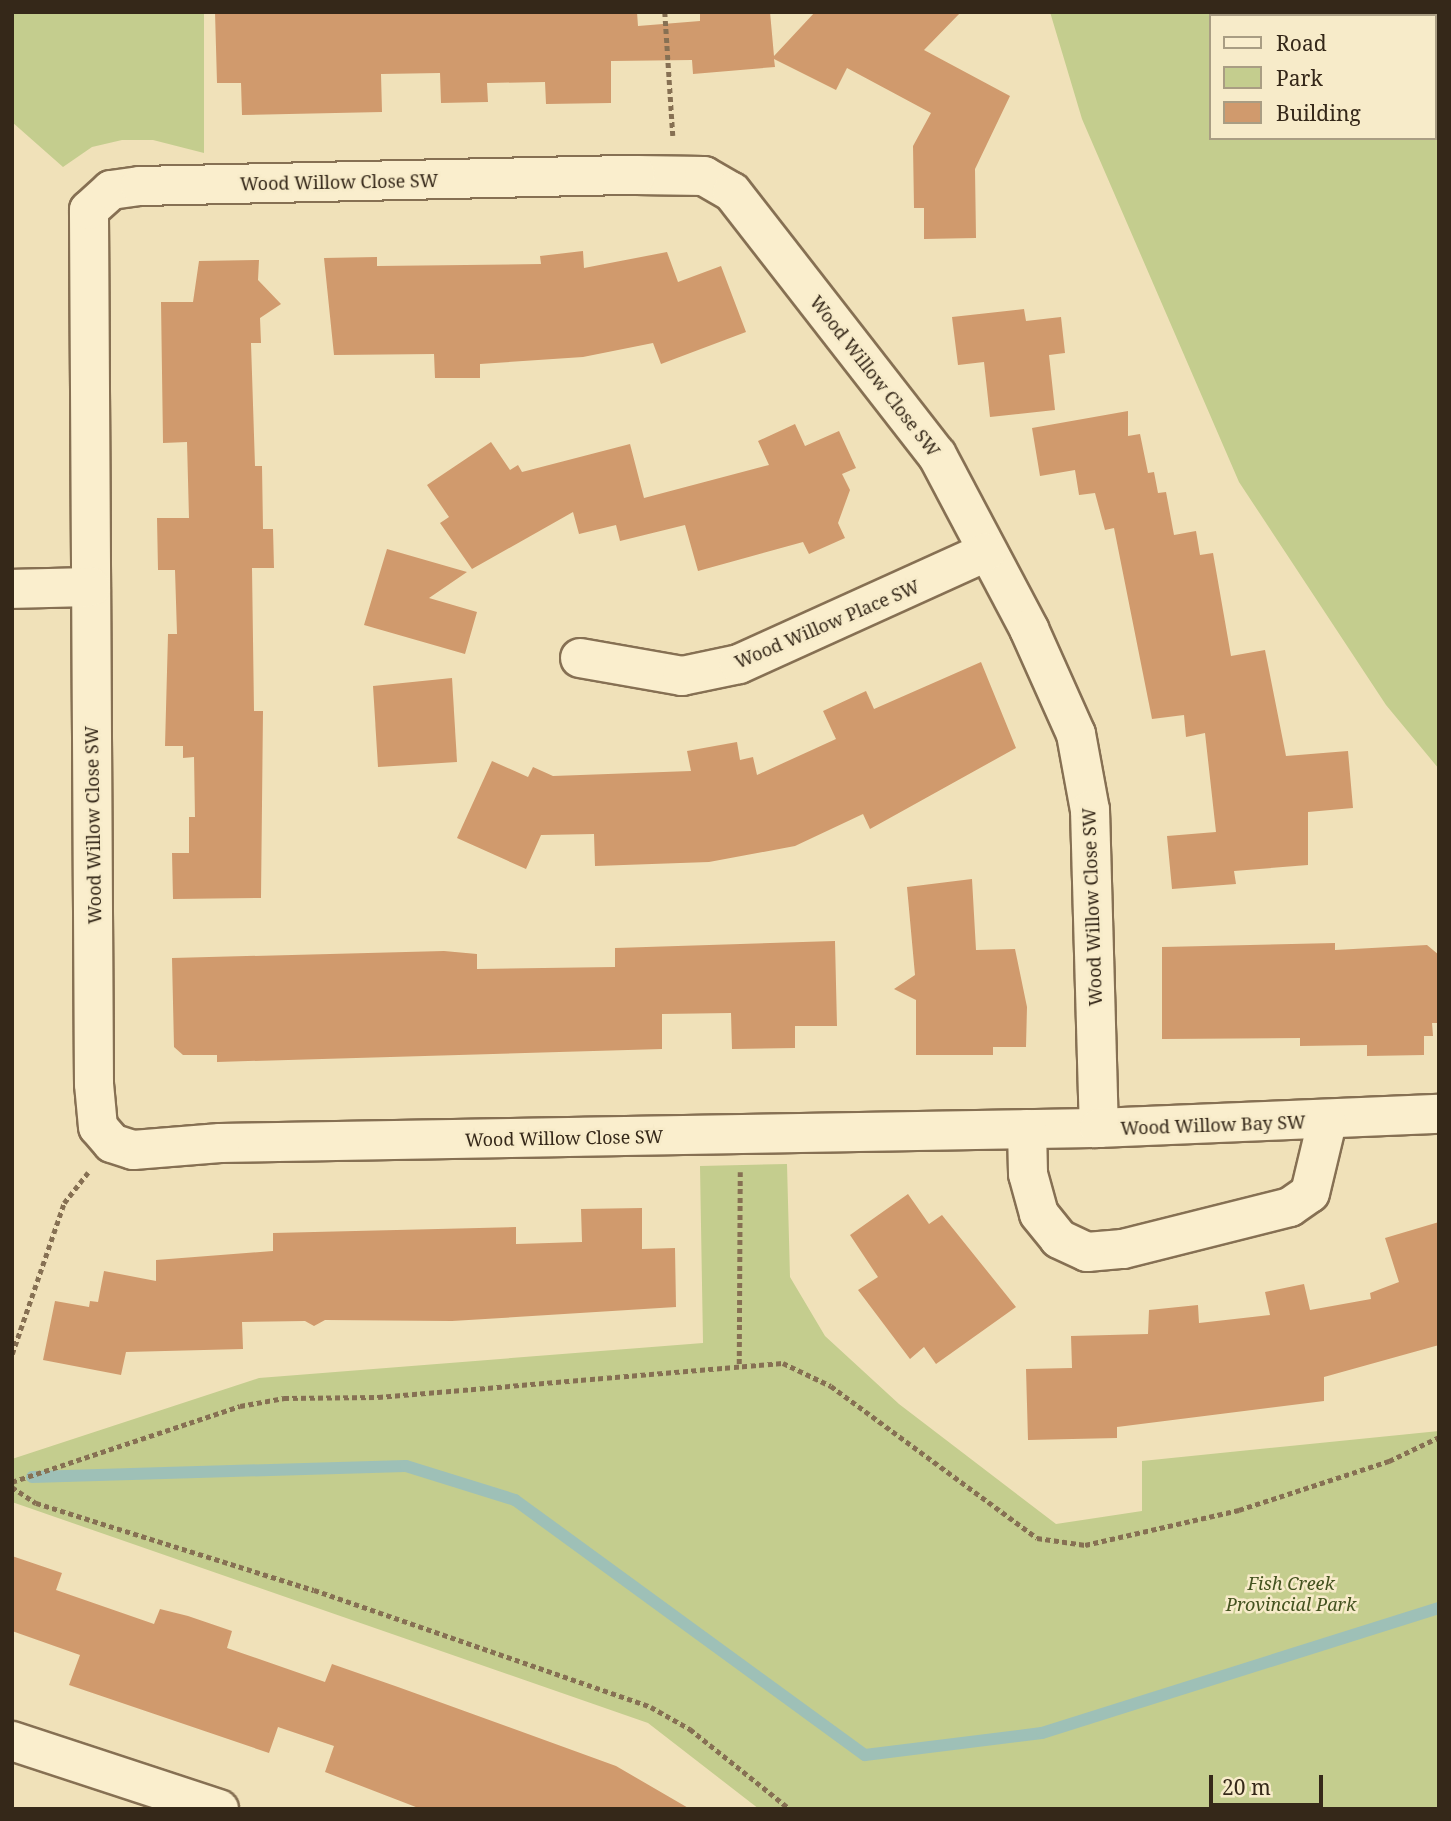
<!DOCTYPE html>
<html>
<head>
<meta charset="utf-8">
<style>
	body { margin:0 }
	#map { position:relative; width:1451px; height:1821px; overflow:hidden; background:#f0e1b9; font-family:"Noto Serif",serif }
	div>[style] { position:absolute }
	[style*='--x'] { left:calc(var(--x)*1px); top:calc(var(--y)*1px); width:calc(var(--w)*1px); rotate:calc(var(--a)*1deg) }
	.green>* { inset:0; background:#c4cd8e }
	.stream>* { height:12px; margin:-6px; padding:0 6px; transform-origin:6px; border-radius:6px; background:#9ec0b7 }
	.building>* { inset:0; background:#d09a6d }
	.path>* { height:4.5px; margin-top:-2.25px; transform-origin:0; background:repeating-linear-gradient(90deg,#867053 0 5px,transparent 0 8.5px) }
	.roads { filter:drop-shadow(2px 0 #867053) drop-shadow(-2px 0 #867053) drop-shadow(0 2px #867053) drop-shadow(0 -2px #867053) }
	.minor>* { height:38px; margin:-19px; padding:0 19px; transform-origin:19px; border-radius:19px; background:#faeecd }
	span { translate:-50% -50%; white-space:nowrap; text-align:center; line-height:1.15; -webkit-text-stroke:5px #f7ebc9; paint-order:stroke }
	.street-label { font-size:18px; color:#352819 }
	.park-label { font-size:18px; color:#43521f; font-style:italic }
	.frame { position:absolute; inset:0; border:14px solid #352819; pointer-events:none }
	.legend { position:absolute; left:1209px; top:14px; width:228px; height:126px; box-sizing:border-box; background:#f7ebc9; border:2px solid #a99d83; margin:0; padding:9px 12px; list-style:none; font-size:21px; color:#352819 }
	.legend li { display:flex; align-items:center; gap:14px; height:35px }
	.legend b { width:35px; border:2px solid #a99d83 }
	.scale { position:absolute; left:1209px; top:1775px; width:114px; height:32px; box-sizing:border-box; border:4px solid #352819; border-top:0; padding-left:9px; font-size:21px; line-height:24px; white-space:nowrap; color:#352819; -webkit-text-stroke:5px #f7ebc9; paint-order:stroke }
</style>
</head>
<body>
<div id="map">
	<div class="green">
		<i style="clip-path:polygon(12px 12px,204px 12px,204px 153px,153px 140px,122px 140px,92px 147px,63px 167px,12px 122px)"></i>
		<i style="clip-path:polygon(evenodd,1050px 12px,1439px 12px,1439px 769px,1386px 705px,1239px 482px,1082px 119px,1050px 12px,1211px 16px,1435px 16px,1435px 138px,1211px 138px,1211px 16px)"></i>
		<i style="clip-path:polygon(787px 1164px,790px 1277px,825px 1336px,899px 1404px,1056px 1524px,1142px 1511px,1142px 1461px,1439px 1431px,1439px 1809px,759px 1809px,648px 1723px,12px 1502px,12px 1459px,259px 1378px,703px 1343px,700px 1166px)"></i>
	</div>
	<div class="stream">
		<i style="--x:32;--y:1477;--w:374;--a:-1.7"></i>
		<i style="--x:406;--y:1466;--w:114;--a:17.3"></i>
		<i style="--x:515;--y:1500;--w:433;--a:36.1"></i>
		<i style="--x:865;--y:1755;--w:178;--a:-7.1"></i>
		<i style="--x:1042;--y:1733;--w:416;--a:-17.5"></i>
	</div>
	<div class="building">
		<i style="clip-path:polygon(215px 12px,637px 12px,638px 26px,700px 21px,700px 12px,770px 12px,774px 56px,815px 12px,961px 12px,924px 50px,1010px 96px,975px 169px,976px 238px,924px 239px,924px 208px,914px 208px,913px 146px,931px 113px,847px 68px,836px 90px,774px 59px,775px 67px,693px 74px,692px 60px,611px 61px,611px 103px,546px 104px,545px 82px,487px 83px,488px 102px,441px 103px,440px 73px,381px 74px,382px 112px,242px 115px,241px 83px,217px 83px)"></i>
		<i style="clip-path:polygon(583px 251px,584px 268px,667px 252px,678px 282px,721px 266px,746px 332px,661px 364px,653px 343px,583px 357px,480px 364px,480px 378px,435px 378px,434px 354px,334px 355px,324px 258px,377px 257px,377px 266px,541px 264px,540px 256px)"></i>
		<i style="clip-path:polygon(259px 260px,258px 280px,281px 304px,260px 318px,261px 343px,251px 343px,255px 466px,262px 466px,263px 529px,273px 529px,274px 568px,252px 568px,254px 711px,263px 711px,261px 898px,173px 899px,172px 853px,189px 853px,189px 817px,195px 817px,194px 757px,183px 758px,183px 746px,165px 746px,168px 634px,177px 634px,175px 570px,158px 570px,157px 518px,189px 518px,187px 442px,163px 443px,161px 302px,193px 302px,199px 261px)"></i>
		<i style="clip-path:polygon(1024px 309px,1026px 321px,1061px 317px,1065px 353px,1049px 355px,1055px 410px,990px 417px,984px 362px,958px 365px,952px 317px)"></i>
		<i style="clip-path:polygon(1128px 411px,1128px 436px,1140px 434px,1148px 473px,1154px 472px,1158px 493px,1166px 492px,1174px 535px,1196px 531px,1200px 555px,1213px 553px,1231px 656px,1265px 650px,1286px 756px,1348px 751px,1353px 808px,1308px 812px,1308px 865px,1234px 871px,1236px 884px,1172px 889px,1167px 836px,1216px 832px,1205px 733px,1186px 737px,1184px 715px,1152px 719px,1114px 528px,1105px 530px,1095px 493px,1079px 495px,1075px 470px,1040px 476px,1032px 428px)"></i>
		<i style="clip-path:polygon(795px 424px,805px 446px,839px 431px,856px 468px,842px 474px,850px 490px,838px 523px,845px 538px,809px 554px,803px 542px,698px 571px,685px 525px,620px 541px,616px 525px,579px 534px,573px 512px,472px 569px,440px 523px,449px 517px,427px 485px,491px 442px,510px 470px,518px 465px,522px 472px,630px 444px,644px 498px,769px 465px,758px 441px)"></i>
		<i style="clip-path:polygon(387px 549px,467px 572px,429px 598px,477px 612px,465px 654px,364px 625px)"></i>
		<i style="clip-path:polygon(981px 662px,1016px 748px,870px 829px,863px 814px,795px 846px,709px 862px,595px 866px,594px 834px,541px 835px,526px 869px,457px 838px,492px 761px,528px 777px,533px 767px,553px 776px,691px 771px,687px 751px,737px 742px,740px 760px,753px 757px,757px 775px,836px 739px,823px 711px,866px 691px,874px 709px)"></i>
		<i style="clip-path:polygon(452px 678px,457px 762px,378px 767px,373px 686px)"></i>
		<i style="clip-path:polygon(972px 879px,976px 950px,1015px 949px,1027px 1007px,1026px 1047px,993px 1047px,993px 1055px,916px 1055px,916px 1000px,894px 989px,915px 975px,907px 887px)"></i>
		<i style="clip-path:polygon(835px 941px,837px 1026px,795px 1026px,795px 1048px,732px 1049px,731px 1013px,662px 1014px,662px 1049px,217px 1062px,217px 1055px,183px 1055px,174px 1047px,172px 958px,444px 951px,477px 954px,477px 969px,615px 967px,615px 948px)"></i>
		<i style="clip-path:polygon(1335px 943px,1335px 950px,1427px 945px,1439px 955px,1439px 1023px,1432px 1023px,1433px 1036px,1424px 1036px,1424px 1055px,1367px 1056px,1367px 1045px,1300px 1046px,1300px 1038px,1162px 1039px,1162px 947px)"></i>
		<i style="clip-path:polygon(908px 1194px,929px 1224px,942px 1215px,1016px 1307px,936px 1364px,924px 1347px,910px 1359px,858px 1290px,878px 1277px,850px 1235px)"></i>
		<i style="clip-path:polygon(642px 1208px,642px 1249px,675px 1248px,676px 1307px,452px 1321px,325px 1320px,314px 1326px,305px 1321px,242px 1322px,243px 1349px,126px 1352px,121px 1375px,43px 1360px,55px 1301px,89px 1307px,90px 1301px,98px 1302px,104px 1271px,156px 1281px,156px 1260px,273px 1251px,273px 1233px,516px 1227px,516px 1244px,582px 1242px,581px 1209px)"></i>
		<i style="clip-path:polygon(1439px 1222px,1439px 1345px,1324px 1377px,1324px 1401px,1117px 1427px,1117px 1438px,1028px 1440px,1026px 1369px,1072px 1368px,1071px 1336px,1148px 1334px,1149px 1310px,1198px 1305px,1199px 1323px,1270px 1315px,1265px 1292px,1304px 1284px,1310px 1310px,1371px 1299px,1370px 1293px,1399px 1282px,1385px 1238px)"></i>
		<i style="clip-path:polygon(12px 1556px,62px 1573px,56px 1590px,154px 1624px,160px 1609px,188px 1616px,232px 1631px,227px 1648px,325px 1682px,332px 1664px,398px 1687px,616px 1766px,690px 1809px,421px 1809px,325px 1772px,334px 1746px,278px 1727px,269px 1753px,69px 1685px,80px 1655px,12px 1631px)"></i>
	</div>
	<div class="path">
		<i style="--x:665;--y:12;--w:124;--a:86.3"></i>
		<i style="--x:12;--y:1354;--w:160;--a:-71"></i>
		<i style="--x:64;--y:1203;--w:39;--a:-52"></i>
		<i style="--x:739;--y:1364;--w:192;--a:-89.7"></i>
		<i style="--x:12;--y:1482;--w:240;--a:-18.4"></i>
		<i style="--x:240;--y:1406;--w:45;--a:-10.3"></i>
		<i style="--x:284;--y:1398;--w:94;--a:-0.6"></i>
		<i style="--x:378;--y:1397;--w:406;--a:-4.8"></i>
		<i style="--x:783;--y:1363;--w:53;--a:25.6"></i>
		<i style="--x:831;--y:1386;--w:256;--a:36.4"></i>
		<i style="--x:1037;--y:1538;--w:49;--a:8.3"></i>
		<i style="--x:1085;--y:1545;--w:158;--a:-12.8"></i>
		<i style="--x:1239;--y:1510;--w:158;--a:-18.1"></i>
		<i style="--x:1389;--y:1461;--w:55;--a:-25.6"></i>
		<i style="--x:12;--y:1487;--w:29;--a:34"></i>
		<i style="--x:36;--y:1503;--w:291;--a:17.4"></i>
		<i style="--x:314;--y:1590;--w:357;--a:19.1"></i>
		<i style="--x:651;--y:1707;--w:45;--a:29.4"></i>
		<i style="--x:690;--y:1729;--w:128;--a:38.7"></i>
	</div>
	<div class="roads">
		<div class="minor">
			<i style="--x:636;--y:175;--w:68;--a:0.8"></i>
			<i style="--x:704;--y:176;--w:32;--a:30"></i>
			<i style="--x:732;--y:192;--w:333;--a:52.1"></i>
			<i style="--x:937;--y:455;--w:197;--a:62.1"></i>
			<i style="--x:1029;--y:629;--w:115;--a:65.9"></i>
			<i style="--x:1076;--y:734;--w:77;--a:79.6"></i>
			<i style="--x:1090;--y:810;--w:318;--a:88.4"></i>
			<i style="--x:1099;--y:1128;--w:879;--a:179.02"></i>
			<i style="--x:220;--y:1143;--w:87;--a:175.4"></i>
			<i style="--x:133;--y:1150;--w:22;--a:-162"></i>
			<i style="--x:112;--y:1143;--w:21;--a:-131"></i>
			<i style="--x:98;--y:1127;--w:43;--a:-95.3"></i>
			<i style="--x:94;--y:1084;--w:874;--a:-90.33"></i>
			<i style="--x:89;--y:210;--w:30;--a:-42"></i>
			<i style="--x:111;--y:190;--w:29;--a:-8"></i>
			<i style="--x:140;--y:186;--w:496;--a:-1.3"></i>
			<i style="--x:12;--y:589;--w:79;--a:-1.5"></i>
			<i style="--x:580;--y:658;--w:104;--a:10"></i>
			<i style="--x:682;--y:676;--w:58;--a:-11.9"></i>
			<i style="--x:739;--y:664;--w:271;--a:-24.4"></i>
			<i style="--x:1099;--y:1128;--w:340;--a:-2.4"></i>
			<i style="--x:1027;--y:1129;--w:45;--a:88.7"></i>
			<i style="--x:1028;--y:1174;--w:41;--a:74.6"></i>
			<i style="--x:1039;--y:1214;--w:32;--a:51"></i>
			<i style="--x:1059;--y:1239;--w:31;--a:25"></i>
			<i style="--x:1087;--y:1252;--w:36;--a:-5"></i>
			<i style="--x:1123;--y:1249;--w:172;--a:-14.1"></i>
			<i style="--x:1290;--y:1207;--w:24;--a:-35"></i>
			<i style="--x:1310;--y:1193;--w:73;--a:-76.5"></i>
			<i style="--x:12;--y:1741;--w:218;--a:18.2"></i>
		</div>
	</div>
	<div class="street-label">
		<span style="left:339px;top:182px;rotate:-1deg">Wood Willow Close SW</span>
		<span style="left:875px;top:376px;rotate:52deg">Wood Willow Close SW</span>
		<span style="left:827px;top:624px;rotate:-23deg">Wood Willow Place SW</span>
		<span style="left:93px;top:825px;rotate:-91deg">Wood Willow Close SW</span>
		<span style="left:1092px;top:907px;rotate:-92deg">Wood Willow Close SW</span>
		<span style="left:1213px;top:1125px;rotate:-2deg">Wood Willow Bay SW</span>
		<span style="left:564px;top:1138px;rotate:-1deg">Wood Willow Close SW</span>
	</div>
	<div class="park-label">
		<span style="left:1291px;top:1594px">Fish Creek<br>Provincial Park</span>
	</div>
	<div class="frame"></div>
	<ul class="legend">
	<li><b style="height:9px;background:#faeecd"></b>Road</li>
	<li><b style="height:19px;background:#c4cd8e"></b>Park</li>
	<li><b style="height:19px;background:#d09a6d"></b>Building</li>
	</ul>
	<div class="scale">20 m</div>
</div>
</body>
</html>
